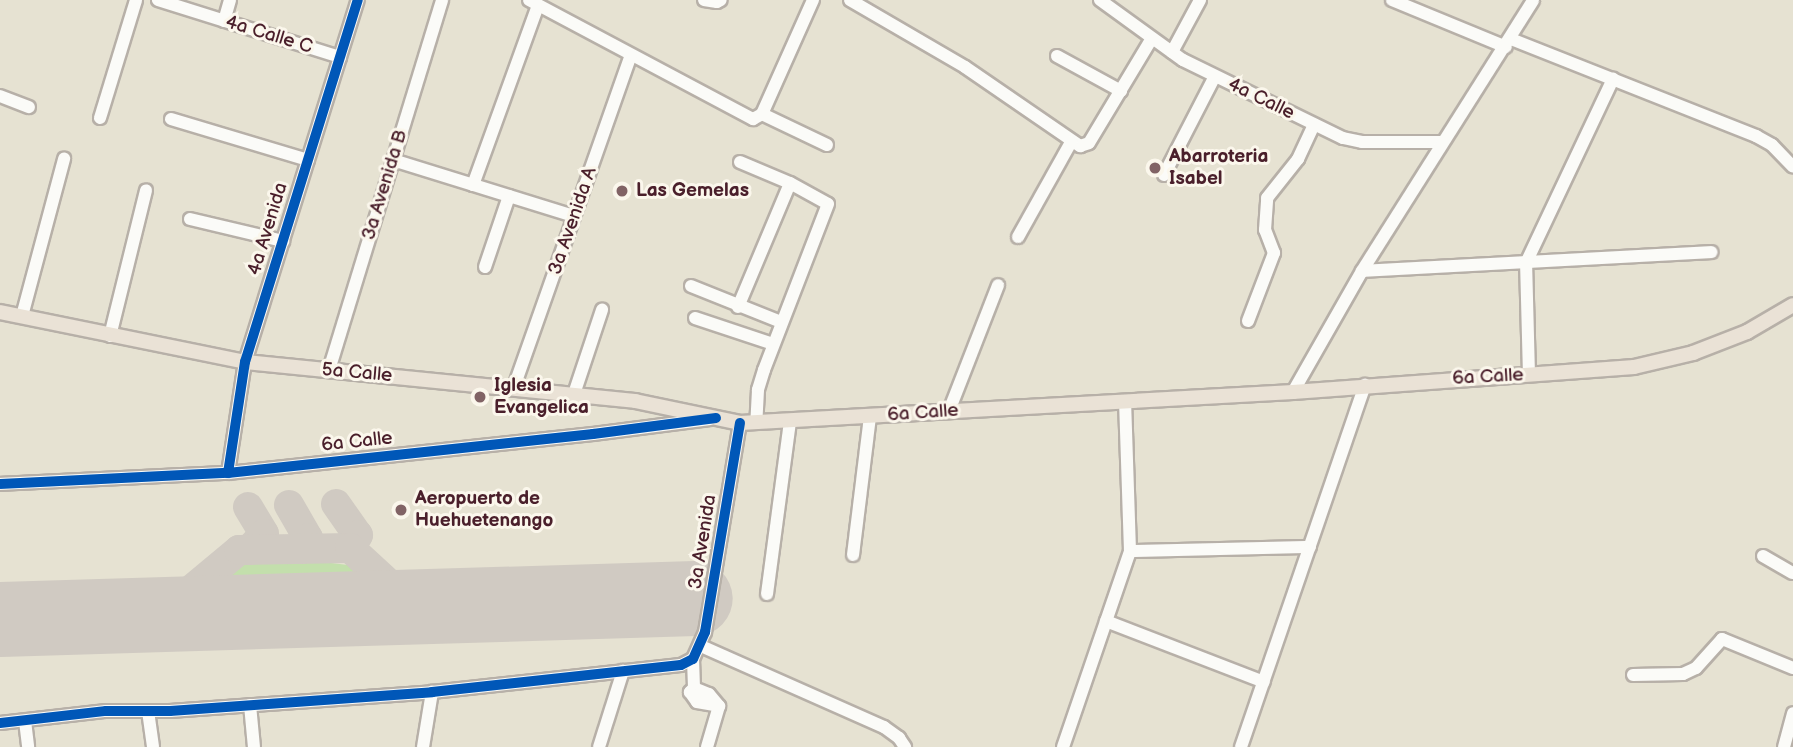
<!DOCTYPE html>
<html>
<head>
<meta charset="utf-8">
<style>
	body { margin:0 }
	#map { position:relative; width:1793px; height:747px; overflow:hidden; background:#e6e2d2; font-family:"Balsamiq Sans",sans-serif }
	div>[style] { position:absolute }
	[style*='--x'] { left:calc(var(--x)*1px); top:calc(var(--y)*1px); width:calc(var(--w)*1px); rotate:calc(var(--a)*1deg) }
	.green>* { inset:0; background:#c3dfac }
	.taxiway>* { height:30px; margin:-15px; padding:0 15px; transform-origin:15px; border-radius:15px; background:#d0cac2 }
	.runway>* { height:75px; margin:-37.5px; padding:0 37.5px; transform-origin:37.5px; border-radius:37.5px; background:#d0cac2 }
	.roads { filter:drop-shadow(2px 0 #b7b0a8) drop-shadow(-2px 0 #b7b0a8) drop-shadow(0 2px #b7b0a8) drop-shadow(0 -2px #b7b0a8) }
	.minor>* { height:12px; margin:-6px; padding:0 6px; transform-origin:6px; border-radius:6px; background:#fbfbf8 }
	.major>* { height:14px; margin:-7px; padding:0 7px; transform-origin:7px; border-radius:7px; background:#eae2d6 }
	.cycleway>* { height:10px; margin:-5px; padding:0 5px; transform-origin:5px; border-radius:5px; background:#0057b8 }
	.dots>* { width:19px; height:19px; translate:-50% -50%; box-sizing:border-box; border:4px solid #fbf7ec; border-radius:50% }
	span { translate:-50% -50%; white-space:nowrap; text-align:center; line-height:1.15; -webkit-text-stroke:6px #fbf7ec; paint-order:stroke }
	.street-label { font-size:19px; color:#4a1f2b }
	.poi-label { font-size:19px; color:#4a1f2b; font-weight:700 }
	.left { translate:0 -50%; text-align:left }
</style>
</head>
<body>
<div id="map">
	<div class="green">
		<i style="clip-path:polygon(323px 562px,348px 565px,362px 573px,374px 591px,371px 596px,211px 597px,210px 591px,217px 578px,238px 563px)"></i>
	</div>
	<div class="taxiway">
		<i style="--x:336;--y:504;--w:38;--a:55"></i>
		<i style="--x:358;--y:535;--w:15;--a:122"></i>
		<i style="--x:289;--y:505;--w:38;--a:60"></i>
		<i style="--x:308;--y:538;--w:13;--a:122"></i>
		<i style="--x:248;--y:507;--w:31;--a:59"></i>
		<i style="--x:264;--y:534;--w:22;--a:133"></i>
		<i style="--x:162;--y:614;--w:100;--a:-39.7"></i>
		<i style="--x:239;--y:550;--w:111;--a:-1"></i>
		<i style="--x:350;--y:548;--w:86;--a:42.6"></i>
	</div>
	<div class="runway">
		<i style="--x:0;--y:619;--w:695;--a:-1.73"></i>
	</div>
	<div class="roads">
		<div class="minor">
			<i style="--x:158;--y:0;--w:191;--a:17.4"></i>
			<i style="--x:529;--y:0;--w:254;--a:28"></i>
			<i style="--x:753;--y:119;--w:10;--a:-29"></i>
			<i style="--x:762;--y:114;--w:125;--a:-65.9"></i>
			<i style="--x:704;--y:0;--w:13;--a:9"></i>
			<i style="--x:717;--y:2;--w:4;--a:-27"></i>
			<i style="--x:850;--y:0;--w:133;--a:30.2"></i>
			<i style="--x:965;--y:67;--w:140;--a:34.5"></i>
			<i style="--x:1080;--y:146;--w:9;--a:-18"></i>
			<i style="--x:1089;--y:143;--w:122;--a:-59"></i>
			<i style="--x:1100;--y:0;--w:102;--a:35.9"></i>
			<i style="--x:1183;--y:60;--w:178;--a:26"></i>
			<i style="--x:1343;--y:138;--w:19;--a:12"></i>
			<i style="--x:1362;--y:142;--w:80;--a:0"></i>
			<i style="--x:1392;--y:0;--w:123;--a:22.4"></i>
			<i style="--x:224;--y:21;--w:22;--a:-74"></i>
			<i style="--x:1511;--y:39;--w:264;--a:21.6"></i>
			<i style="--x:1756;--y:136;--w:18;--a:29"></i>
			<i style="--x:1772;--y:145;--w:30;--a:46"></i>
			<i style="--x:1172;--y:52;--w:59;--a:-61.7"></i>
			<i style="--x:1057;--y:56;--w:73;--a:28.7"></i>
			<i style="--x:0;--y:96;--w:31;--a:21"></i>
			<i style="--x:762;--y:114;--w:72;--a:25.5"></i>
			<i style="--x:100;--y:118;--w:123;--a:-73"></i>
			<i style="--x:171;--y:119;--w:143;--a:16.7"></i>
			<i style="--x:393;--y:160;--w:189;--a:17.2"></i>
			<i style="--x:740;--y:162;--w:54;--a:22.8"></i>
			<i style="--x:790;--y:183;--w:43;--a:28.9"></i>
			<i style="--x:828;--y:204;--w:178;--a:111.1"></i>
			<i style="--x:764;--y:370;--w:21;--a:107"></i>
			<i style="--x:758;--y:390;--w:33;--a:93"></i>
			<i style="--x:1164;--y:175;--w:111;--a:-62.7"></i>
			<i style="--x:473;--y:185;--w:191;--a:-70.1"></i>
			<i style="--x:190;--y:219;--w:96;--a:13.3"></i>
			<i style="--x:1018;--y:237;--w:109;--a:-60.8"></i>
			<i style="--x:485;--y:267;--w:75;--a:-71.3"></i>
			<i style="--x:1362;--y:271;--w:350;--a:-3.1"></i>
			<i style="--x:691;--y:286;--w:97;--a:21.8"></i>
			<i style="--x:738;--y:307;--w:134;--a:-67.2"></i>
			<i style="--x:22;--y:316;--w:163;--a:-75"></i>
			<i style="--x:695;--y:318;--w:82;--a:18.4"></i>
			<i style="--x:1248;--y:321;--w:73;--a:-69.1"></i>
			<i style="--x:1274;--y:253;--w:25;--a:-111"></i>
			<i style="--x:1265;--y:230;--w:32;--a:-86"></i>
			<i style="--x:1267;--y:198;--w:50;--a:-51.5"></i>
			<i style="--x:1298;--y:159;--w:38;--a:-65"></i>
			<i style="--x:110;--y:336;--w:150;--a:-76.1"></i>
			<i style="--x:329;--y:370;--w:387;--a:-73"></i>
			<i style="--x:1529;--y:375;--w:112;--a:-91.5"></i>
			<i style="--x:1526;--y:263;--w:204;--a:-64.7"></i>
			<i style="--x:514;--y:387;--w:352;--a:-70.6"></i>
			<i style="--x:1293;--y:392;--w:139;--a:-60.3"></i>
			<i style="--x:1362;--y:271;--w:320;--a:-57.7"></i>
			<i style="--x:574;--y:394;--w:89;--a:-71.6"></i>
			<i style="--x:949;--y:411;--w:135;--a:-68.7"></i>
			<i style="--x:228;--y:473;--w:112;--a:-81.3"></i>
			<i style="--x:245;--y:362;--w:379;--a:-72.7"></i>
			<i style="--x:0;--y:484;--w:228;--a:-2.8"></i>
			<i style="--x:228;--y:473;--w:367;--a:-6.1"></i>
			<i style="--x:593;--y:434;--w:118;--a:-7.3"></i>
			<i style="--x:1130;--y:551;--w:180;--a:-1.3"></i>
			<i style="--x:853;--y:555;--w:139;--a:-83"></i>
			<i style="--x:1763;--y:556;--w:34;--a:30"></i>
			<i style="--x:767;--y:594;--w:174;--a:-82.4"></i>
			<i style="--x:1106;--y:621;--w:169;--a:21.1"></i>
			<i style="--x:701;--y:646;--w:200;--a:23.9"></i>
			<i style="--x:884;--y:727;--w:19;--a:36"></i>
			<i style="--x:899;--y:738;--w:11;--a:56"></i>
			<i style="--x:693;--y:659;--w:29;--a:88"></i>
			<i style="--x:694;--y:688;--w:16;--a:22"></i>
			<i style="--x:709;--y:694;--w:16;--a:50"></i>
			<i style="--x:719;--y:706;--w:43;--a:106.3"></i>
			<i style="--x:1633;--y:675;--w:50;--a:-1.1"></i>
			<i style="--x:1683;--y:674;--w:14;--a:-25"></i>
			<i style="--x:1696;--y:668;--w:39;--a:-48"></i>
			<i style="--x:1722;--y:639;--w:77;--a:22.2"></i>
			<i style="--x:694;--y:688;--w:6;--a:135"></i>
			<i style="--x:690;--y:692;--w:12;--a:55"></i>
			<i style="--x:697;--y:702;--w:22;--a:10"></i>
			<i style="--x:250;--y:705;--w:42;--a:84.6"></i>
			<i style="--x:148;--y:711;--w:36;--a:82"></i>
			<i style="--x:25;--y:721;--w:26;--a:83"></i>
			<i style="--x:0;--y:723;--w:107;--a:-6.5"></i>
			<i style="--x:106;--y:711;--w:64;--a:0"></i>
			<i style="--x:170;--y:711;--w:263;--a:-4.1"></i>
			<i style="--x:432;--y:692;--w:250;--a:-6.2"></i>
			<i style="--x:681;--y:665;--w:13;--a:-27"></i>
			<i style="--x:693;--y:659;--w:30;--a:-66"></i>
			<i style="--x:705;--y:632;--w:212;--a:-80.5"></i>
			<i style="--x:423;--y:747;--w:56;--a:-80.7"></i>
			<i style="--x:599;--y:747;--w:80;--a:-72.5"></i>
			<i style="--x:1063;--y:747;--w:207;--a:-71.1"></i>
			<i style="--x:1130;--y:551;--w:150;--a:-91.9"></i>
			<i style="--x:1241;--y:747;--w:383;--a:-71.1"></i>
			<i style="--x:1784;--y:747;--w:35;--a:-75"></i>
		</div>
		<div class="major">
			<i style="--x:0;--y:312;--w:250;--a:11.5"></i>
			<i style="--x:245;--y:362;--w:392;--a:5.7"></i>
			<i style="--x:635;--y:401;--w:107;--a:11.8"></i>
			<i style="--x:740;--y:423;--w:554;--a:-3.21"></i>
			<i style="--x:1293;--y:392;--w:342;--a:-4.2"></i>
			<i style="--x:1634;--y:367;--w:61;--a:-13.3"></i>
			<i style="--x:1693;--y:353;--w:58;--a:-21.3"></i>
			<i style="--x:1747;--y:332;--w:53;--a:-30.4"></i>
		</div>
	</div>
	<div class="cycleway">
		<i style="--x:228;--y:473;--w:112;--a:-81.3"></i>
		<i style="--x:245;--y:362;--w:379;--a:-72.7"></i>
		<i style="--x:0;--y:484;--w:228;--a:-2.8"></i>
		<i style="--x:228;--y:473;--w:367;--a:-6.1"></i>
		<i style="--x:593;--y:434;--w:124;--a:-7.4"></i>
		<i style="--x:0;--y:723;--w:107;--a:-6.5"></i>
		<i style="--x:106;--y:711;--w:64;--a:0"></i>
		<i style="--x:170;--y:711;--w:263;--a:-4.1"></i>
		<i style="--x:432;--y:692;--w:250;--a:-6.2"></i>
		<i style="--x:681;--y:665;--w:13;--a:-27"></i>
		<i style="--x:693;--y:659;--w:30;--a:-66"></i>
		<i style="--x:705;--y:632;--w:212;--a:-80.5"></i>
	</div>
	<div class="dots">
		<i style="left:1155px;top:168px;background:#816365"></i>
		<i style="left:622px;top:191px;background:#816365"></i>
		<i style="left:480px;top:397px;background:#816365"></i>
		<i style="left:401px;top:510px;background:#816365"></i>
	</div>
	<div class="street-label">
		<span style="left:269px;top:35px;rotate:17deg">4a Calle C</span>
		<span style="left:1261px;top:99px;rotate:26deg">4a Calle</span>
		<span style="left:385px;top:185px;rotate:-73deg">3a Avenida B</span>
		<span style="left:573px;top:221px;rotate:-71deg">3a Avenida A</span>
		<span style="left:268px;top:229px;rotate:-73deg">4a Avenida</span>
		<span style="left:357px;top:373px;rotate:5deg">5a Calle</span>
		<span style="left:1488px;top:377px;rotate:-3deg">6a Calle</span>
		<span style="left:923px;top:413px;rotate:-4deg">6a Calle</span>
		<span style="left:357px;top:442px;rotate:-6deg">6a Calle</span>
		<span style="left:703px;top:542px;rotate:-81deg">3a Avenida</span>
	</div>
	<div class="poi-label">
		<span class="left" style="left:1169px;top:168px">Abarroteria<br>Isabel</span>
		<span class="left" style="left:636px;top:191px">Las Gemelas</span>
		<span class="left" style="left:494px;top:397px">Iglesia<br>Evangelica</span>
		<span class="left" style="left:415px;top:510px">Aeropuerto de<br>Huehuetenango</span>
	</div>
</div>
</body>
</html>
